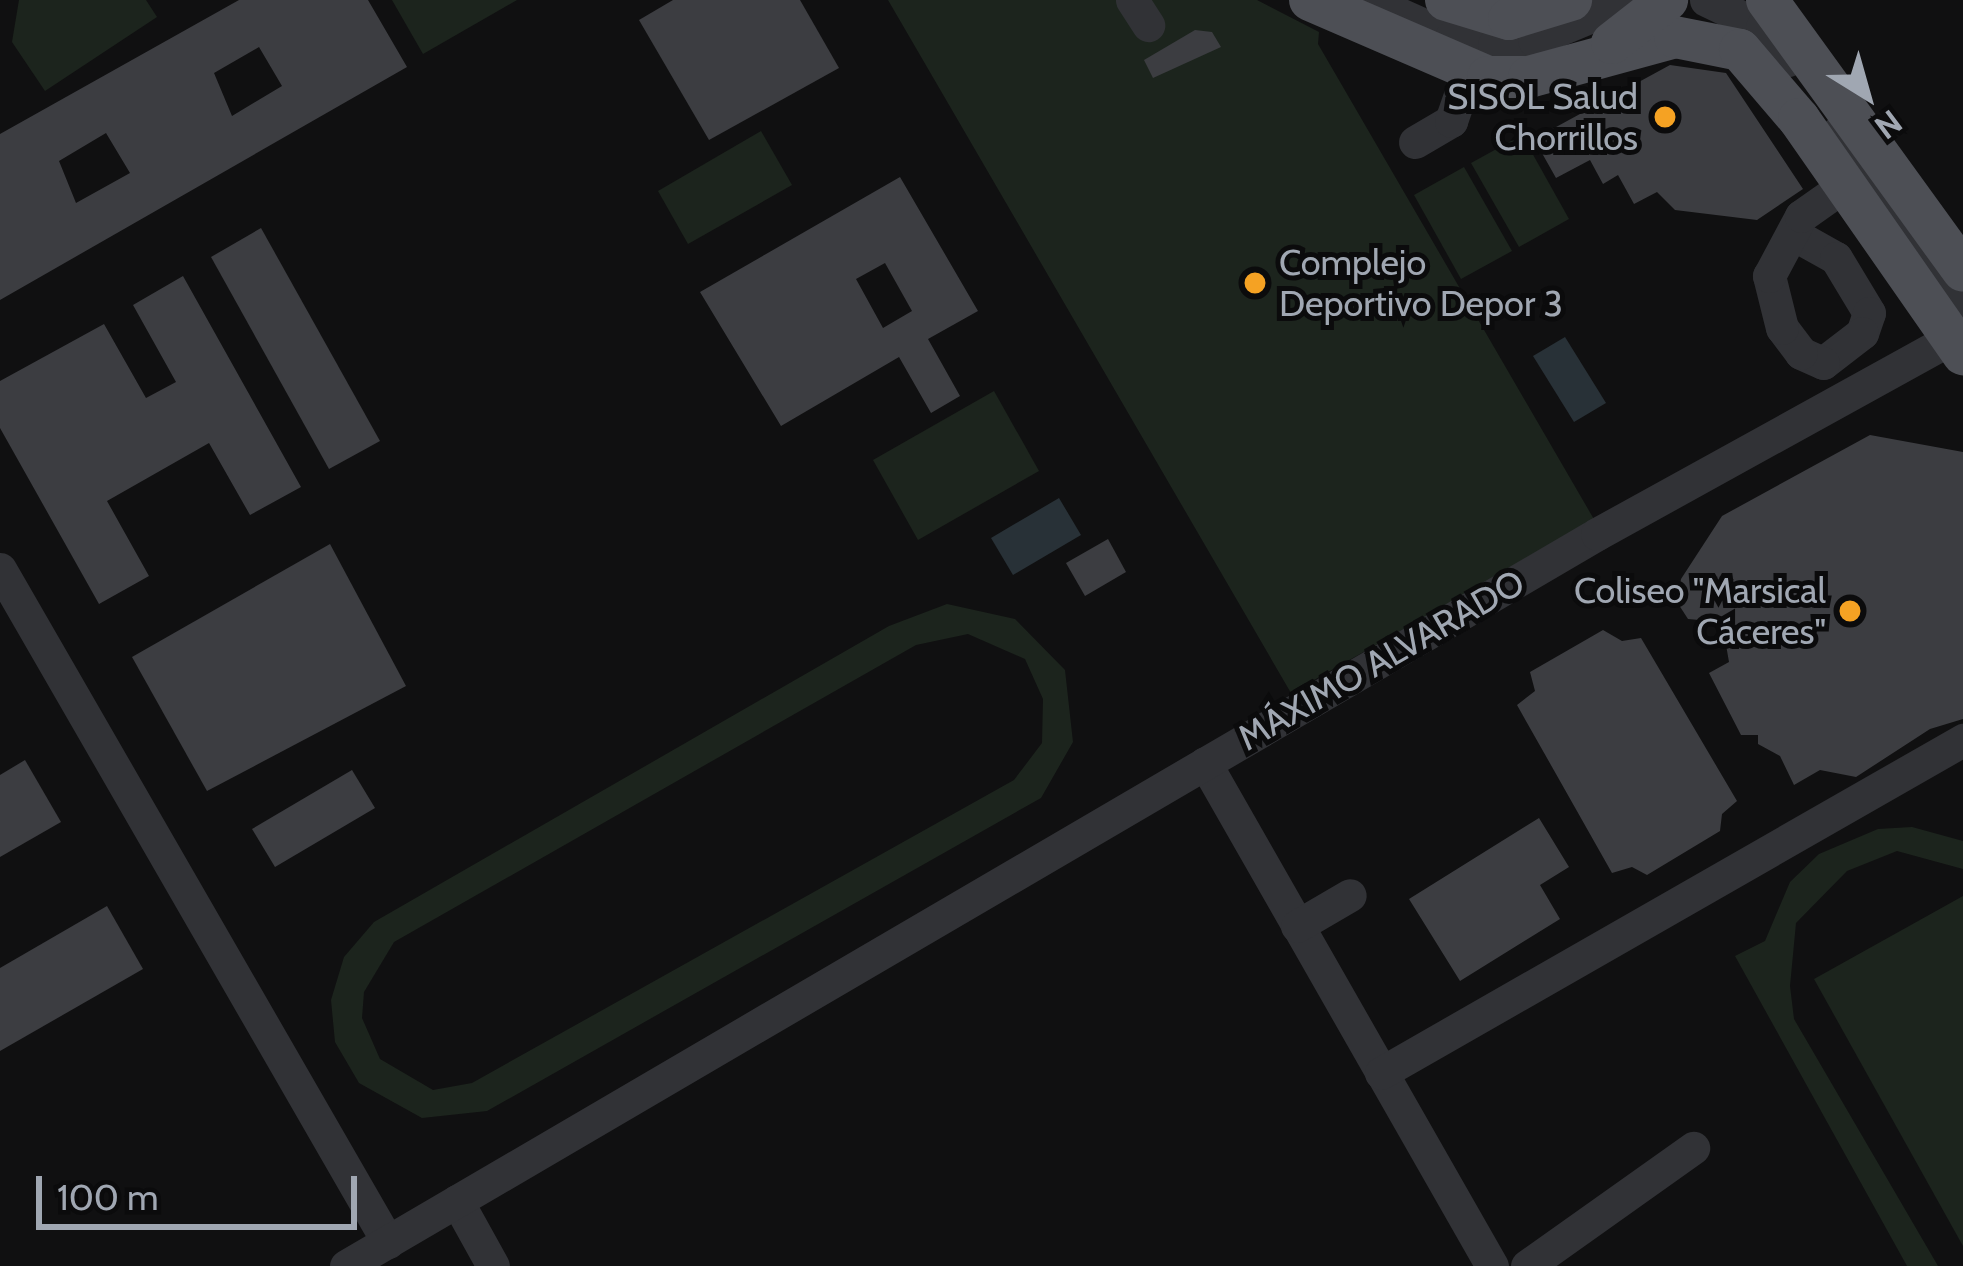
<!DOCTYPE html>
<html>
<head>
<meta charset="utf-8">
<style>
	body { margin:0 }
	#map { position:relative; width:1963px; height:1266px; overflow:hidden; background:#101011; font-family:Cabin,sans-serif }
	div>[style] { position:absolute }
	[style*='--x'] { left:calc(var(--x)*1px); top:calc(var(--y)*1px); width:calc(var(--w)*1px); rotate:calc(var(--a)*1deg) }
	.green>* { inset:0; background:#1c241d }
	.water>* { inset:0; background:#283137 }
	.building>* { inset:0; background:#3c3d41 }
	.minor>* { height:33px; margin:-16.5px; padding:0 16.5px; transform-origin:16.5px; border-radius:16.5px; background:#313236 }
	.major>* { height:42px; margin:-21px; padding:0 21px; transform-origin:21px; border-radius:21px; background:#4d4f55 }
	.dots>* { width:33px; height:33px; translate:-50% -50%; box-sizing:border-box; border:6px solid #0b0b0c; border-radius:50% }
	span { translate:-50% -50%; white-space:nowrap; text-align:center; line-height:1.15; -webkit-text-stroke:10px #0b0b0c; paint-order:stroke }
	.poi-label { font-size:36px; color:#a0a7b2 }
	.right { translate:-100% -50%; text-align:right }
	.left { translate:0 -50%; text-align:left }
	.street-label { font-size:36px; color:#a0a7b2 }
	.north { position:absolute; left:1807px; top:36px; width:120px; height:120px; -webkit-text-stroke:9px #0b0b0c; paint-order:stroke; rotate:143deg; font-size:33px; font-weight:700; line-height:48px; text-align:center; color:#a0a7b2 }
	.north::after { content:''; display:block; margin:auto; width:42px; height:54px; background:#a0a7b2; clip-path:polygon(50% 0,100% 100%,50% 72%,0 100%) }
	.scale { position:absolute; left:36px; top:1176px; width:321px; height:54px; box-sizing:border-box; border:6px solid #a0a7b2; border-top:0; padding-left:15px; font-size:36px; line-height:42px; white-space:nowrap; color:#a0a7b2; -webkit-text-stroke:9px #0b0b0c; paint-order:stroke }
</style>
</head>
<body>
<div id="map">
	<div class="green">
		<i style="clip-path:polygon(19px 0,146px 0,157px 17px,45px 91px,12px 42px)"></i>
		<i style="clip-path:polygon(392px 0,517px 0,423px 54px)"></i>
		<i style="clip-path:polygon(888px 0,1257px 0,1319px 32px,1318px 44px,1595px 521px,1291px 693px)"></i>
		<i style="clip-path:polygon(761px 131px,792px 185px,688px 244px,658px 191px)"></i>
		<i style="clip-path:polygon(1522px 135px,1569px 219px,1519px 247px,1471px 163px)"></i>
		<i style="clip-path:polygon(1464px 167px,1512px 251px,1461px 279px,1414px 195px)"></i>
		<i style="clip-path:polygon(994px 391px,1039px 471px,918px 540px,873px 460px)"></i>
		<i style="clip-path:polygon(evenodd,947px 604px,1015px 619px,1065px 670px,1073px 742px,1041px 798px,487px 1111px,422px 1118px,359px 1083px,335px 1042px,331px 1000px,344px 957px,374px 922px,889px 626px,947px 604px,968px 634px,1025px 659px,1043px 699px,1042px 743px,1014px 780px,472px 1083px,433px 1090px,380px 1059px,362px 1018px,364px 992px,394px 942px,916px 645px,968px 634px)"></i>
		<i style="clip-path:polygon(1912px 827px,1963px 841px,1963px 869px,1897px 851px,1847px 871px,1796px 923px,1790px 986px,1794px 1019px,1938px 1266px,1907px 1266px,1735px 956px,1765px 941px,1790px 882px,1819px 854px,1878px 829px)"></i>
		<i style="clip-path:polygon(1963px 896px,1963px 1246px,1814px 979px)"></i>
	</div>
	<div class="water">
		<i style="clip-path:polygon(1565px 337px,1606px 403px,1574px 422px,1533px 356px)"></i>
		<i style="clip-path:polygon(1059px 498px,1081px 535px,1013px 575px,991px 538px)"></i>
	</div>
	<div class="building">
		<i style="clip-path:polygon(evenodd,239px 0,368px 0,407px 67px,0 300px,0 134px,239px 0,259px 47px,282px 86px,232px 116px,214px 73px,259px 47px,239px 0,106px 133px,130px 173px,76px 203px,59px 161px,106px 133px)"></i>
		<i style="clip-path:polygon(673px 0,800px 0,839px 68px,709px 140px,639px 20px)"></i>
		<i style="clip-path:polygon(1195px 30px,1212px 32px,1221px 47px,1153px 78px,1144px 60px)"></i>
		<i style="clip-path:polygon(1670px 65px,1726px 73px,1803px 189px,1757px 220px,1675px 210px,1657px 192px,1634px 204px,1618px 175px,1603px 184px,1590px 160px,1556px 178px,1534px 139px)"></i>
		<i style="clip-path:polygon(evenodd,900px 177px,978px 311px,928px 339px,960px 396px,931px 413px,899px 357px,781px 426px,700px 292px,900px 177px,885px 263px,912px 311px,883px 328px,856px 279px,885px 263px)"></i>
		<i style="clip-path:polygon(261px 228px,380px 441px,329px 469px,211px 257px)"></i>
		<i style="clip-path:polygon(183px 276px,301px 487px,250px 515px,209px 443px,107px 501px,149px 576px,99px 604px,0 428px,0 381px,104px 324px,146px 398px,176px 382px,133px 305px)"></i>
		<i style="clip-path:polygon(1870px 435px,1963px 452px,1963px 719px,1930px 729px,1856px 777px,1820px 770px,1794px 785px,1780px 756px,1758px 744px,1758px 735px,1741px 735px,1709px 673px,1729px 662px,1722px 622px,1688px 619px,1677px 602px,1681px 579px,1722px 516px)"></i>
		<i style="clip-path:polygon(1108px 539px,1126px 572px,1085px 596px,1066px 563px)"></i>
		<i style="clip-path:polygon(330px 544px,406px 686px,207px 791px,132px 657px)"></i>
		<i style="clip-path:polygon(1603px 630px,1622px 641px,1641px 638px,1737px 801px,1722px 814px,1720px 831px,1647px 875px,1632px 867px,1612px 873px,1517px 705px,1535px 691px,1530px 672px)"></i>
		<i style="clip-path:polygon(25px 760px,61px 822px,0 857px,0 775px)"></i>
		<i style="clip-path:polygon(352px 770px,375px 808px,275px 867px,252px 829px)"></i>
		<i style="clip-path:polygon(1539px 818px,1569px 867px,1540px 885px,1560px 919px,1460px 981px,1409px 899px)"></i>
		<i style="clip-path:polygon(107px 906px,143px 969px,0 1051px,0 968px)"></i>
	</div>
	<div class="minor">
		<i style="--x:1132;--y:0;--w:30;--a:57"></i>
		<i style="--x:1368;--y:0;--w:91;--a:24"></i>
		<i style="--x:1451;--y:37;--w:44;--a:10.5"></i>
		<i style="--x:1494;--y:45;--w:40;--a:-7.1"></i>
		<i style="--x:1534;--y:40;--w:104;--a:-22.6"></i>
		<i style="--x:1706;--y:0;--w:62;--a:25.7"></i>
		<i style="--x:1762;--y:27;--w:42;--a:51.8"></i>
		<i style="--x:1838;--y:132;--w:220;--a:55.4"></i>
		<i style="--x:1415;--y:142;--w:42;--a:-30.3"></i>
		<i style="--x:1451;--y:121;--w:52;--a:-70.9"></i>
		<i style="--x:1793;--y:234;--w:49;--a:29.2"></i>
		<i style="--x:1836;--y:258;--w:64;--a:59"></i>
		<i style="--x:1869;--y:313;--w:21;--a:109"></i>
		<i style="--x:1862;--y:333;--w:49;--a:142.4"></i>
		<i style="--x:1823;--y:363;--w:24;--a:-156"></i>
		<i style="--x:1801;--y:353;--w:31;--a:-127"></i>
		<i style="--x:1782;--y:328;--w:54;--a:-104"></i>
		<i style="--x:1769;--y:276;--w:68;--a:-61.9"></i>
		<i style="--x:1801;--y:216;--w:54;--a:-35.2"></i>
		<i style="--x:0;--y:569;--w:777;--a:60.04"></i>
		<i style="--x:1205;--y:763;--w:579;--a:60.29"></i>
		<i style="--x:1297;--y:926;--w:61;--a:-30.3"></i>
		<i style="--x:1381;--y:1073;--w:671;--a:-29.78"></i>
		<i style="--x:457;--y:1201;--w:74;--a:61"></i>
		<i style="--x:346;--y:1266;--w:1449;--a:-30.33"></i>
		<i style="--x:1597;--y:534;--w:406;--a:-28.9"></i>
		<i style="--x:1527;--y:1266;--w:204;--a:-35.4"></i>
	</div>
	<div class="major">
		<i style="--x:1310;--y:0;--w:194;--a:23.4"></i>
		<i style="--x:1488;--y:77;--w:41;--a:0"></i>
		<i style="--x:1529;--y:77;--w:151;--a:-15.3"></i>
		<i style="--x:1675;--y:37;--w:66;--a:11.3"></i>
		<i style="--x:1740;--y:50;--w:91;--a:49.5"></i>
		<i style="--x:1799;--y:119;--w:287;--a:55.1"></i>
		<i style="--x:1446;--y:0;--w:66;--a:16.8"></i>
		<i style="--x:1509;--y:19;--w:65;--a:-17"></i>
		<i style="--x:1767;--y:0;--w:334;--a:54.1"></i>
		<i style="--x:1612;--y:43;--w:70;--a:-38"></i>
	</div>
	<div class="dots">
		<i style="left:1665px;top:117px;background:#f5a223"></i>
		<i style="left:1255px;top:283px;background:#f5a223"></i>
		<i style="left:1850px;top:611px;background:#f5a223"></i>
	</div>
	<div class="poi-label">
		<span class="right" style="left:1638px;top:117px">SISOL Salud<br>Chorrillos</span>
		<span class="left" style="left:1279px;top:283px">Complejo<br>Deportivo Depor 3</span>
		<span class="right" style="left:1826px;top:611px">Coliseo "Marsical<br>Cáceres"</span>
	</div>
	<div class="street-label">
		<span style="left:1381px;top:660px;rotate:-30deg">MÁXIMO ALVARADO</span>
	</div>
	<div class="north">N</div>
	<div class="scale">100 m</div>
</div>
</body>
</html>
